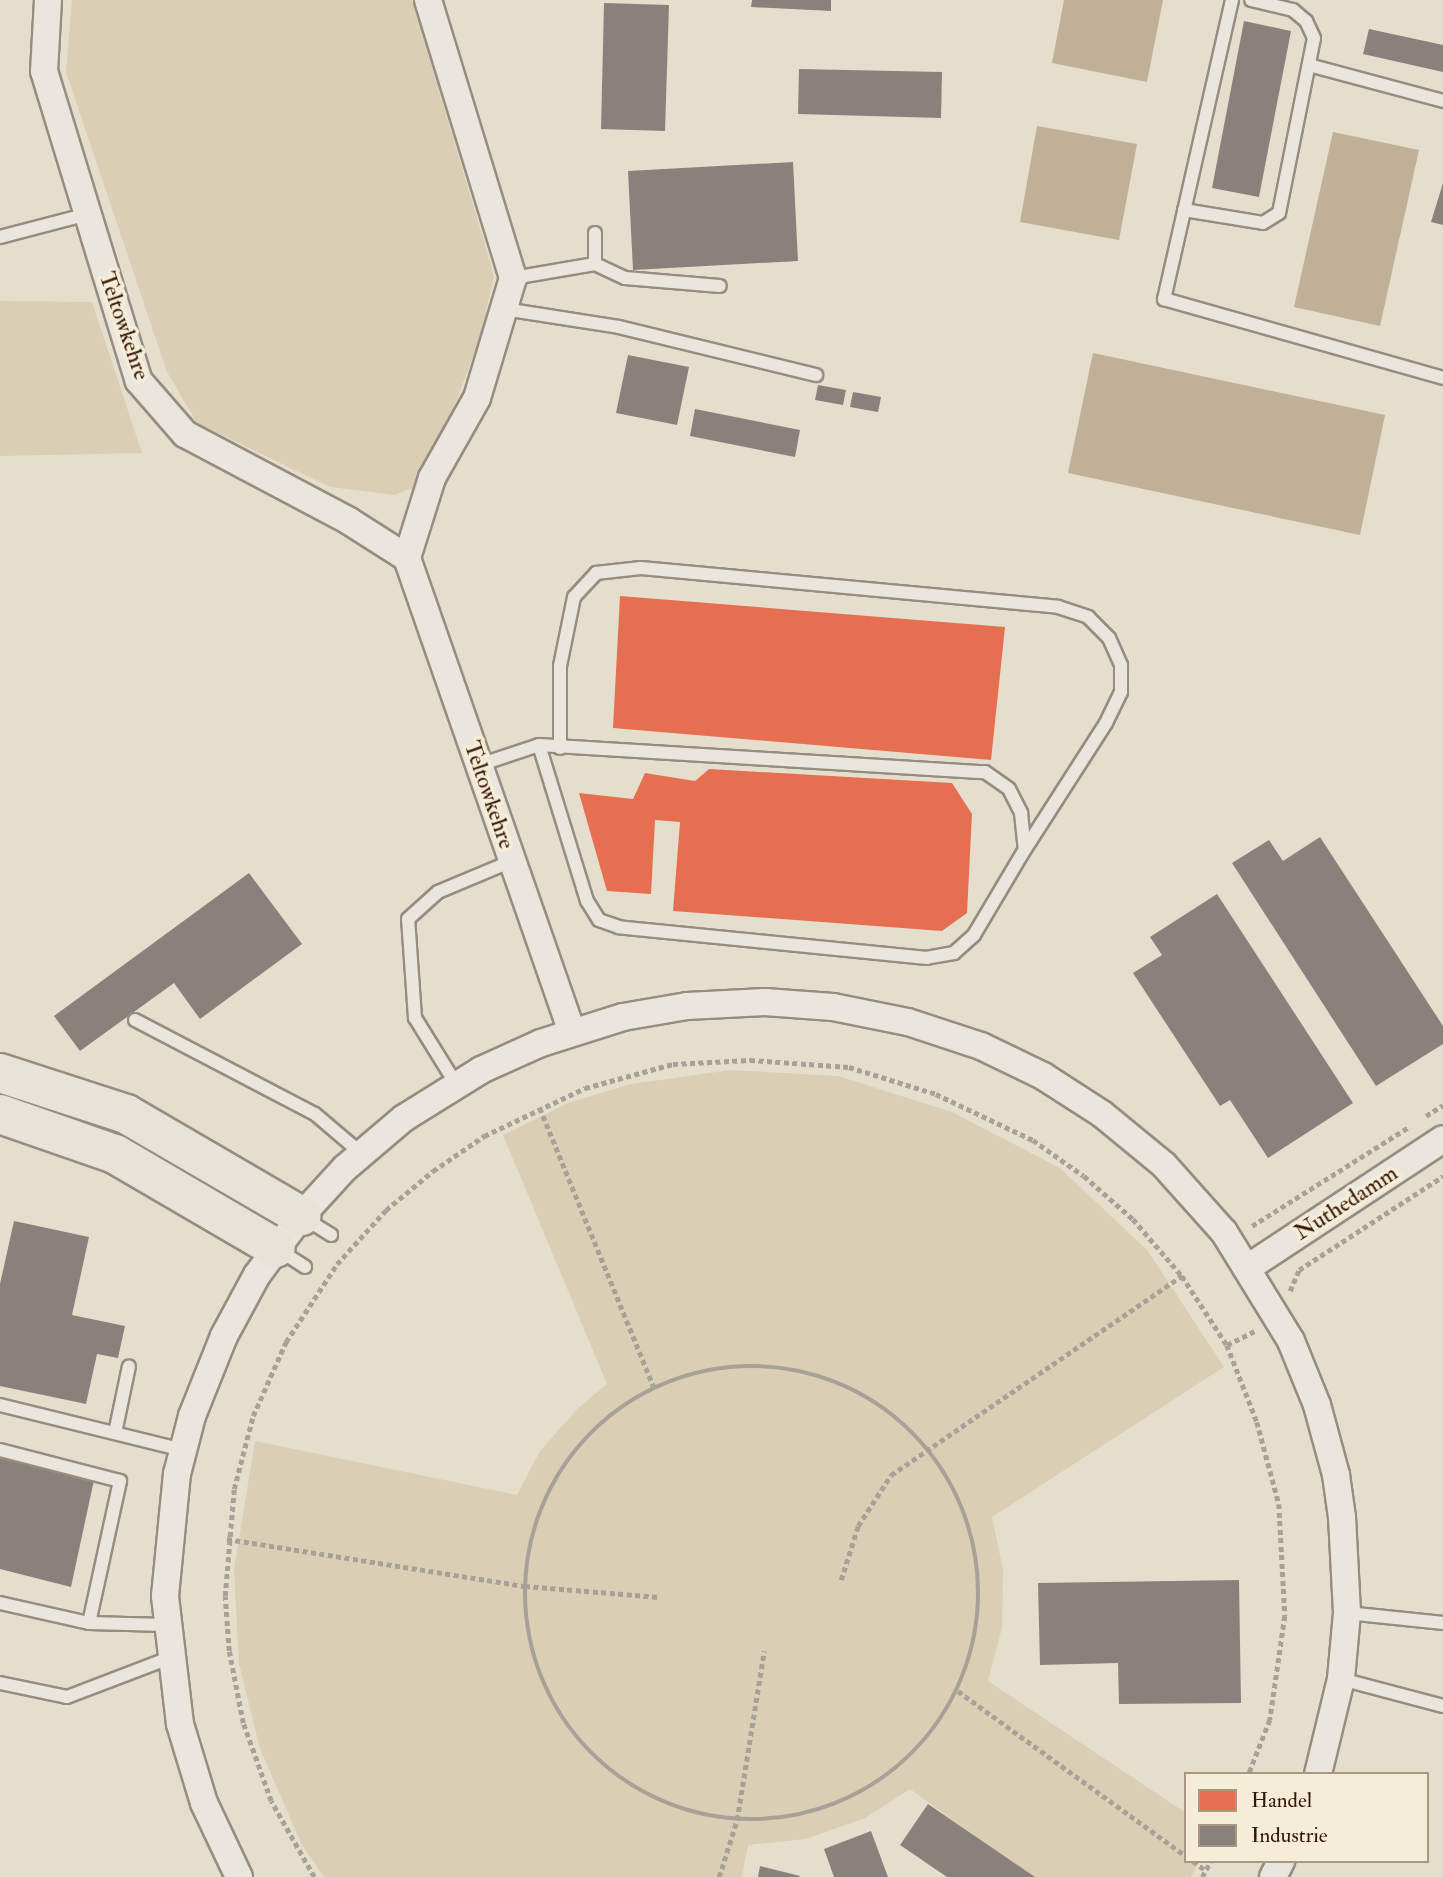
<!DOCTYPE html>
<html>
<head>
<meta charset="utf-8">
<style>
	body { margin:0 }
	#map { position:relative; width:1443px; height:1877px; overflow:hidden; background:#e6decc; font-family:"IM FELL Double Pica",serif }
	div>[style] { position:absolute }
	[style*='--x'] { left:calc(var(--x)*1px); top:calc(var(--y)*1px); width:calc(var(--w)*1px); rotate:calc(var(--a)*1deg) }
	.green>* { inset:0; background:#daceb5 }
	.water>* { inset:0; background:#c0b098 }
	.shops>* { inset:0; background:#e76f51 }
	.industry>* { inset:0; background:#8a817c }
	.path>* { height:4.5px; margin-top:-2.25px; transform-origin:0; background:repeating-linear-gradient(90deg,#a7a198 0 5px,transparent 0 8.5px) }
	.path>.ring { margin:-2.25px; padding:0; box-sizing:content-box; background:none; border:4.5px solid #a7a198; border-radius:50% }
	.roads { filter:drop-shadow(2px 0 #968d81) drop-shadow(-2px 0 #968d81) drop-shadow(0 2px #968d81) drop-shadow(0 -2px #968d81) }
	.service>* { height:12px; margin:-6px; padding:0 6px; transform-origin:6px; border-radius:6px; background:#eae6de }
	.minor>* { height:26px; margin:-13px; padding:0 13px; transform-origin:13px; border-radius:13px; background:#eae6de }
	.trunk>* { height:38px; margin:-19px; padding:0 19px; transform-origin:19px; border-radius:19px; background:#e7e3d9 }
	span { translate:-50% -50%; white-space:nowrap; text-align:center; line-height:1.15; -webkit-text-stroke:7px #f5edd7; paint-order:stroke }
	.street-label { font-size:23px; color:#341605 }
	.legend { position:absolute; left:1184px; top:1772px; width:245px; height:91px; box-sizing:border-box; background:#f5edd7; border:2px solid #a89783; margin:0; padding:9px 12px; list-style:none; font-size:21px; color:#341605 }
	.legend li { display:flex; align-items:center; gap:14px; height:35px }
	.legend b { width:35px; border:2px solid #a89783 }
</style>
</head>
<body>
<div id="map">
	<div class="green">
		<i style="clip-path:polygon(72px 0,412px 0,494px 275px,481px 336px,438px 448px,414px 487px,395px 495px,330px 487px,197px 423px,167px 372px,66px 72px)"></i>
		<i style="clip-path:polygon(0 301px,92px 302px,142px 453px,0 456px)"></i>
		<i style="clip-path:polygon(731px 1070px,838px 1076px,952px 1112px,1060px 1168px,1148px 1251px,1224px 1367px,992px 1517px,1003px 1570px,1002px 1628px,988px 1681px,1186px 1813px,1186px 1861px,1200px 1861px,1191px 1877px,1032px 1877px,910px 1789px,865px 1818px,806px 1839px,748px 1845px,742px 1877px,324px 1877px,302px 1845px,260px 1749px,239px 1664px,234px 1570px,255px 1441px,517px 1495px,540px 1451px,578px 1408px,607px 1384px,503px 1135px,568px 1103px,631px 1084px)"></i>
	</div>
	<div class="water">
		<i style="clip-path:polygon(1064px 0,1163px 0,1147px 82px,1052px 63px)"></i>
		<i style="clip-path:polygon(1037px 126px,1137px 144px,1119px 240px,1020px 222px)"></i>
		<i style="clip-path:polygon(1333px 132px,1419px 150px,1380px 326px,1294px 307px)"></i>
		<i style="clip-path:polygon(1093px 353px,1385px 415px,1360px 535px,1068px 473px)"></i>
	</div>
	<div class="shops">
		<i style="clip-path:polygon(620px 596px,1005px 627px,991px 760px,613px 728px)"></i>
		<i style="clip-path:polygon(709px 769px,952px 783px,972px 814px,967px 913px,942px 931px,673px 911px,680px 822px,655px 820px,651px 894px,607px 891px,579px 793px,633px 799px,645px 773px,695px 781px)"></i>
	</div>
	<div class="industry">
		<i style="clip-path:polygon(752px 0,831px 0,831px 11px,751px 7px)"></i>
		<i style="clip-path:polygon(604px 3px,669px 5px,665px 131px,601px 129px)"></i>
		<i style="clip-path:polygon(1244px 21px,1291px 31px,1259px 197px,1212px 188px)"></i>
		<i style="clip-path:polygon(1369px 29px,1443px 45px,1443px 72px,1363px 54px)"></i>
		<i style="clip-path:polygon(799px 69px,942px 72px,941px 118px,798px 114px)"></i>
		<i style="clip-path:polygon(793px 162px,798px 261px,633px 270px,628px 171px)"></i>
		<i style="clip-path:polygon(1443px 183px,1443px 225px,1431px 222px)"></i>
		<i style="clip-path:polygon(628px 355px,689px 367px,677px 425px,616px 413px)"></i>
		<i style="clip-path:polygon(818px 385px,846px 390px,843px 405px,815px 400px)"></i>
		<i style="clip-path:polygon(853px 392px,881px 397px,878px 412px,850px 407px)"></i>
		<i style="clip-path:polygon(695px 409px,800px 430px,795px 457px,690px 436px)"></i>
		<i style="clip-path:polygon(1320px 837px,1443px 1026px,1443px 1044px,1376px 1086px,1232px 863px,1269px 840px,1283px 861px)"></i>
		<i style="clip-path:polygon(249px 873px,302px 944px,200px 1019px,174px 983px,80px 1051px,54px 1016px)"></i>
		<i style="clip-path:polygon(1217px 894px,1353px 1103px,1268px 1158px,1230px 1100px,1220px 1106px,1133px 973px,1162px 955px,1150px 937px)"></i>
		<i style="clip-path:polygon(14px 1221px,89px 1237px,72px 1315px,125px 1326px,118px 1358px,97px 1354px,86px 1404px,0 1386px,0 1284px)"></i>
		<i style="clip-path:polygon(0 1456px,94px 1480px,71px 1587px,0 1569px)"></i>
		<i style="clip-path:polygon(1239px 1580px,1241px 1703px,1119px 1704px,1118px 1663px,1040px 1665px,1038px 1583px)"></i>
		<i style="clip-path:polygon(928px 1804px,1035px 1877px,947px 1877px,900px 1845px)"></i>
		<i style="clip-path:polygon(871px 1831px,888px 1877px,834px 1877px,824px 1849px)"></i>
		<i style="clip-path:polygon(760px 1866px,800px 1876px,799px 1877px,758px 1877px)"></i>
	</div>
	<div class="path">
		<i style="--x:540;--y:1108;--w:302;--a:67.8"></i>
		<i style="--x:1426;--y:1116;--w:20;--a:-33"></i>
		<i style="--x:1252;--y:1226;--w:187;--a:-32.3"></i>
		<i style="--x:1290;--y:1291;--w:23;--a:-67"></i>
		<i style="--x:1299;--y:1270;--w:172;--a:-33.1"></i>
		<i style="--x:1227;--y:1345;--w:31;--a:-27"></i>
		<i class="ring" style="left:525px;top:1366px;width:449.5px;height:449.5px"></i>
		<i style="--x:227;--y:1539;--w:302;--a:9"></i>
		<i style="--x:525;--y:1586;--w:134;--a:4.7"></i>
		<i style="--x:841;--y:1580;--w:57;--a:-72.5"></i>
		<i style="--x:858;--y:1526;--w:61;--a:-57.1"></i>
		<i style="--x:891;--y:1475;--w:353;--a:-34.4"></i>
		<i style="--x:958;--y:1691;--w:281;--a:35.9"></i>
		<i style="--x:1193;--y:1861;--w:17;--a:36"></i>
		<i style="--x:314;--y:1877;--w:87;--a:-119.5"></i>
		<i style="--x:271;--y:1801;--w:83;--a:-109.7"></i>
		<i style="--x:243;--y:1723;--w:73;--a:-101"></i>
		<i style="--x:229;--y:1651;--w:55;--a:-94.2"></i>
		<i style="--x:225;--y:1596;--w:107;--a:-85.2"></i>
		<i style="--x:234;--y:1489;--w:75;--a:-75.4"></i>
		<i style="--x:253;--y:1416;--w:81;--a:-66"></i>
		<i style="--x:286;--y:1342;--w:93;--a:-56.8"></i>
		<i style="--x:337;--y:1264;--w:73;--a:-47.8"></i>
		<i style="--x:386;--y:1210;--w:61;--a:-39.7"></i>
		<i style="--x:433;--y:1171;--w:62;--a:-34.5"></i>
		<i style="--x:484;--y:1136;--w:112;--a:-25.4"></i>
		<i style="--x:585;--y:1088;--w:91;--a:-15.3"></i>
		<i style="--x:673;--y:1064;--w:77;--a:-3"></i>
		<i style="--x:750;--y:1060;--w:99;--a:4"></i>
		<i style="--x:849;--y:1067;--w:91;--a:17.2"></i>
		<i style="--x:936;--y:1094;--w:107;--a:25.4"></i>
		<i style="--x:1033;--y:1140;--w:62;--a:35.2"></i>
		<i style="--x:1084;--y:1176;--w:65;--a:41.3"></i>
		<i style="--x:1133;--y:1219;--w:75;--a:49.3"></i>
		<i style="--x:1182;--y:1276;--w:82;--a:56.9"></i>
		<i style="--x:1227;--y:1345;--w:83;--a:68.7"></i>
		<i style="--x:1257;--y:1422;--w:85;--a:75"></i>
		<i style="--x:1279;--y:1504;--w:112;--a:86.9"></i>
		<i style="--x:1285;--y:1616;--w:105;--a:98.2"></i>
		<i style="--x:1270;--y:1720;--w:58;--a:111.3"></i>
		<i style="--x:719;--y:1877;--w:60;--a:-72.5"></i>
		<i style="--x:737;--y:1820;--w:171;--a:-80.9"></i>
		<i style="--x:1202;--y:1877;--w:18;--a:-61"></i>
	</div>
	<div class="roads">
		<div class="service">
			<i style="--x:1232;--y:0;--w:307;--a:102.8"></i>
			<i style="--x:1164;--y:299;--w:290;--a:15.8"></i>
			<i style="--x:1309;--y:65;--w:139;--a:15"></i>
			<i style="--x:1184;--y:210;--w:80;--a:9.3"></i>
			<i style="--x:1263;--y:223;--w:19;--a:-32"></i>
			<i style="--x:1279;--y:213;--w:178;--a:-78.7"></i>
			<i style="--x:1314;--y:38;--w:19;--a:-115"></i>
			<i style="--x:1306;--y:21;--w:17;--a:-140"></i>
			<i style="--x:1293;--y:10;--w:43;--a:-166.6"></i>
			<i style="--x:0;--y:237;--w:91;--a:-14.6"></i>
			<i style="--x:595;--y:264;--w:33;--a:25"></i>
			<i style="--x:625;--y:278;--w:95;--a:4.8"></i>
			<i style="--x:513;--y:278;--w:83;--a:-9.7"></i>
			<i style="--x:595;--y:264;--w:31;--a:-90"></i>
			<i style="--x:504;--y:309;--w:116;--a:8.9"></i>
			<i style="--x:619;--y:327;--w:203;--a:13.7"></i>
			<i style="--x:560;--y:748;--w:82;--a:-90"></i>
			<i style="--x:560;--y:666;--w:70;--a:-78.5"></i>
			<i style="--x:574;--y:597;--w:33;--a:-47"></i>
			<i style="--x:596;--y:573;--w:45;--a:-6.3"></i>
			<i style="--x:641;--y:568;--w:419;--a:5.3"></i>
			<i style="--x:1058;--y:607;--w:32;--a:18"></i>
			<i style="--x:1088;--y:617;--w:30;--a:45"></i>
			<i style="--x:1109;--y:638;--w:30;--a:66"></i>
			<i style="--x:1121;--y:665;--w:27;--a:90"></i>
			<i style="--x:1121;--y:692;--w:34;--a:116"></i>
			<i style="--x:1106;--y:723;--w:150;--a:122.7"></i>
			<i style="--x:479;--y:765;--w:63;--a:-18.4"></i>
			<i style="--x:539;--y:745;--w:447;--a:3.5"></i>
			<i style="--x:985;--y:772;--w:29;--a:35"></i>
			<i style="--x:1009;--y:789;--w:27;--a:63"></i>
			<i style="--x:1021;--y:813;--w:36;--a:84"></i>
			<i style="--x:1025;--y:849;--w:100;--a:120.7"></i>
			<i style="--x:974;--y:935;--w:27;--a:138"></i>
			<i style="--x:954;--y:953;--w:27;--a:170"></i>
			<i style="--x:927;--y:958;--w:310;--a:-174.3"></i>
			<i style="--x:619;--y:927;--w:21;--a:-161"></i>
			<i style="--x:599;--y:920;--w:22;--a:-122"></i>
			<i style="--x:587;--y:901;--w:163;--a:-107.1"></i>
			<i style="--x:135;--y:1020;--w:203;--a:27.6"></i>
			<i style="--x:315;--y:1114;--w:60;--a:40.3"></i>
			<i style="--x:456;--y:1084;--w:78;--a:-121.8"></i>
			<i style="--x:415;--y:1018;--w:99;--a:-94"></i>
			<i style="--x:408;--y:919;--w:40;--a:-42"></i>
			<i style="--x:438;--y:892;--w:80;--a:-22.7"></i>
			<i style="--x:304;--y:1218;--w:32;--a:32"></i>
			<i style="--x:279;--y:1250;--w:31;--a:33"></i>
			<i style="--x:0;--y:1405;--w:188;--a:13.8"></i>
			<i style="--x:115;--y:1433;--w:68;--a:-78.2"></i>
			<i style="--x:0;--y:1450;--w:124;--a:14.5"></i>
			<i style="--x:120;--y:1481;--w:145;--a:102.3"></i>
			<i style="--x:0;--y:1603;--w:91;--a:12.7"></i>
			<i style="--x:89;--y:1623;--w:77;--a:1.5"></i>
			<i style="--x:1347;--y:1613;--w:97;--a:5.9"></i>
			<i style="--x:1341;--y:1679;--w:106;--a:14.8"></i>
			<i style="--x:0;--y:1683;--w:68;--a:11.8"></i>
			<i style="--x:67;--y:1697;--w:109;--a:-20.9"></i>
		</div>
		<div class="minor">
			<i style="--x:48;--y:0;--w:71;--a:93.2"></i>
			<i style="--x:44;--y:71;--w:324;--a:73"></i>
			<i style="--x:139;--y:381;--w:70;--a:49"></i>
			<i style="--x:185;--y:434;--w:186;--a:27.9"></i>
			<i style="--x:349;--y:521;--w:69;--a:32.5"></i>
			<i style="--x:428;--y:0;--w:291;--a:73"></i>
			<i style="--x:513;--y:278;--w:125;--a:106.7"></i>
			<i style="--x:477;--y:398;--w:92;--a:119.4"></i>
			<i style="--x:432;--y:478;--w:84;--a:107.4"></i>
			<i style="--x:407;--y:558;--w:502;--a:70.81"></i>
			<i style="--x:1249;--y:1267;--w:232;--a:-33.4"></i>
			<i style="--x:239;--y:1877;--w:82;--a:-115.3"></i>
			<i style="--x:204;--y:1803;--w:83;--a:-106.9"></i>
			<i style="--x:180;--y:1724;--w:129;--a:-96.7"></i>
			<i style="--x:165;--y:1596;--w:123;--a:-84.4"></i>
			<i style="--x:177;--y:1474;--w:60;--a:-75.5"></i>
			<i style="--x:192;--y:1416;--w:86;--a:-68.2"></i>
			<i style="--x:224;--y:1336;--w:69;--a:-61.6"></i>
			<i style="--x:257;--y:1275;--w:74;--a:-53.3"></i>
			<i style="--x:301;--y:1216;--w:65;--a:-47.5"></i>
			<i style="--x:345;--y:1168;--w:77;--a:-40.3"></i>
			<i style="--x:404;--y:1118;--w:91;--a:-31.9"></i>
			<i style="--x:481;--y:1070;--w:66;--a:-24.2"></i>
			<i style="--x:541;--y:1043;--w:86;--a:-17.6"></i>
			<i style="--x:623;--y:1017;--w:65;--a:-9.8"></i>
			<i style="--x:687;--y:1006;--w:78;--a:-2.9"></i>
			<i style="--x:765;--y:1002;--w:68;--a:4.2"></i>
			<i style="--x:833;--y:1007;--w:76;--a:11.3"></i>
			<i style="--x:908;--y:1022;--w:77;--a:18.2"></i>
			<i style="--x:981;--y:1046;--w:69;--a:25.8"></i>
			<i style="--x:1043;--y:1076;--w:70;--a:32.8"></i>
			<i style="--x:1102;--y:1114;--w:80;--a:39.4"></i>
			<i style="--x:1164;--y:1165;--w:90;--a:48.2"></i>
			<i style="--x:1224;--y:1232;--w:128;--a:58.4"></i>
			<i style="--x:1291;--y:1341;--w:69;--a:67.9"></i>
			<i style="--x:1317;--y:1405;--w:73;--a:74.8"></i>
			<i style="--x:1336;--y:1475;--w:42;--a:81.9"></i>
			<i style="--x:1342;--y:1517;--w:96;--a:87"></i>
			<i style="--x:1347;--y:1613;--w:66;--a:95.2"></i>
			<i style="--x:1341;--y:1679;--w:98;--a:103.6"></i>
			<i style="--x:1273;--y:1877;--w:18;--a:-63"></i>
		</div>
		<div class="trunk">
			<i style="--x:0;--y:1073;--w:133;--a:18"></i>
			<i style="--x:126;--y:1114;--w:203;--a:30.2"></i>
			<i style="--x:0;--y:1114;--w:122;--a:19.2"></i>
			<i style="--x:115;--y:1154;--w:186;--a:30.3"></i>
		</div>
	</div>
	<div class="street-label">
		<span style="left:124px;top:326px;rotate:71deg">Teltowkehre</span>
		<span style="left:489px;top:795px;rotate:71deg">Teltowkehre</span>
		<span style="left:1346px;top:1203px;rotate:-33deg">Nuthedamm</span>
	</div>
	<ul class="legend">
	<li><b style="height:19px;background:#e76f51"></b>Handel</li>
	<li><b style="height:19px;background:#8a817c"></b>Industrie</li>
	</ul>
</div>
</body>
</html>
